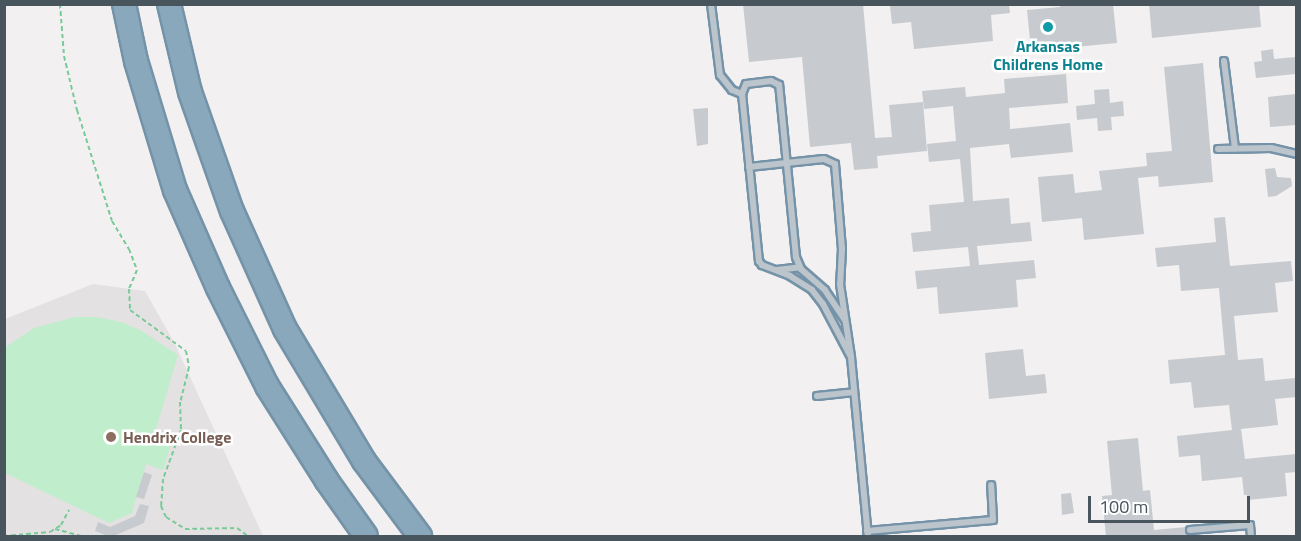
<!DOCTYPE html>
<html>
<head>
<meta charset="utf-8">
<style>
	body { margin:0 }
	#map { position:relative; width:1301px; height:541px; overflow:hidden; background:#f2f0f0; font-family:"Titillium Web",sans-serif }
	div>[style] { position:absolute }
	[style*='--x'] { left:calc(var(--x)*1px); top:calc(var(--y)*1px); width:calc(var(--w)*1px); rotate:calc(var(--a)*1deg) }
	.education>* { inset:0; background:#e3e1e1 }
	.green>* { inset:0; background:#c0edcc }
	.building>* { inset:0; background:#c7cbcf }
	.path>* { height:2px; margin-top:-1px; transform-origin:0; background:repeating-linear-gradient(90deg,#79ca99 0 4.5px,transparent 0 7.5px) }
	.roads { filter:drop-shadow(2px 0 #7593a8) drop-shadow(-2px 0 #7593a8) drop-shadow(0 2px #7593a8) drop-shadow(0 -2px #7593a8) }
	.lane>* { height:6px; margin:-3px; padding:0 3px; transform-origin:3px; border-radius:3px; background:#bcc5cc }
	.highway>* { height:22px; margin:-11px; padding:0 11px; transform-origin:11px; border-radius:11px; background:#89a8bc }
	.dots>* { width:16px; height:16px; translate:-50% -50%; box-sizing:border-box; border:3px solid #fff; border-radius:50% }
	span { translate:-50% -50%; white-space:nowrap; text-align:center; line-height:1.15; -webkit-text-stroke:5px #fff; paint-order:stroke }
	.culture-label { font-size:16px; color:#0d838f; font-weight:700 }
	.education-label { font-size:16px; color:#785e54; font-weight:700 }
	.left { translate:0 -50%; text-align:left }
	.frame { position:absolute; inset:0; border:6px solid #48555c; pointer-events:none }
	.scale { position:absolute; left:1088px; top:496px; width:162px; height:27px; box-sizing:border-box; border:3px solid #48555c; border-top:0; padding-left:8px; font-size:18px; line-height:21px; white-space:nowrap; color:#48555c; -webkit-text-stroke:4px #fff; paint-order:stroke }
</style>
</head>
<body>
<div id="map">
	<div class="education">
		<i style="clip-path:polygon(93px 284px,145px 291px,175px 344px,263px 536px,5px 536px,5px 319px)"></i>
	</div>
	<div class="green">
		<i style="clip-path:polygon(75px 317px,97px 317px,121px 322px,140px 330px,178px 355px,156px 429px,174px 435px,163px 470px,146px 464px,132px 513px,109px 523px,5px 473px,4px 348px,34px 328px)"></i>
	</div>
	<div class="building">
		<i style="clip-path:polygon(743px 4px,863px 4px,875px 138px,892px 137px,889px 105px,923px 102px,927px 151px,877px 156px,878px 168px,854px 170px,851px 143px,810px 147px,802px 57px,749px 62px)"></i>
		<i style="clip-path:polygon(1009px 4px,1010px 13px,991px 15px,993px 41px,914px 49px,911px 22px,892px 24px,890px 6px)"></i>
		<i style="clip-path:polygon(1060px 4px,1113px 4px,1117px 43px,1031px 51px,1027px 10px,1060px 7px)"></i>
		<i style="clip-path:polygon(1149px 4px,1259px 4px,1261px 27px,1152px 38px)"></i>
		<i style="clip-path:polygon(1273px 49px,1274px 59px,1296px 57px,1296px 74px,1256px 78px,1254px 62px,1262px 61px,1261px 51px)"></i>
		<i style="clip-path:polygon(1203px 63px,1213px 182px,1159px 187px,1158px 176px,1138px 178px,1144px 234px,1084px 240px,1082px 218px,1042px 222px,1038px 177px,1073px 174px,1075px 193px,1102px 190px,1099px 171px,1147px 166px,1146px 153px,1172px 151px,1164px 67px)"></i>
		<i style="clip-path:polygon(1066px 74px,1068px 103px,1009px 108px,1010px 125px,1010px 129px,1070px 123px,1073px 152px,1011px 158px,1009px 144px,970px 148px,973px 201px,1009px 198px,1011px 224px,1030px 222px,1032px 241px,977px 246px,979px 265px,1034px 260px,1036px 278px,1016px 280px,1018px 307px,939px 314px,937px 287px,917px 289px,915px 271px,970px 266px,968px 247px,913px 252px,911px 233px,931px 231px,929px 205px,964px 202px,960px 159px,929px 162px,927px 144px,956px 141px,953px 106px,924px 109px,922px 91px,965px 87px,966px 97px,1005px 93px,1004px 79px)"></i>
		<i style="clip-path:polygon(1109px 89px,1110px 103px,1123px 101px,1124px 116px,1111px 117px,1112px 130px,1098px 131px,1097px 118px,1077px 120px,1076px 106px,1095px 104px,1094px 90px)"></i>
		<i style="clip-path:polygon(1295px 94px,1296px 125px,1270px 127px,1268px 97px)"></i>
		<i style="clip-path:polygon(708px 108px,708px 144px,697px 146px,693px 109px)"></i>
		<i style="clip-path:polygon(1275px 168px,1277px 177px,1291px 178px,1292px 186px,1276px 196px,1268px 197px,1265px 169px)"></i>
		<i style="clip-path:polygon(1225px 217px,1230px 266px,1291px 261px,1293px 281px,1275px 283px,1278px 312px,1234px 316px,1238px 360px,1263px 358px,1265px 381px,1295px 378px,1296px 397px,1275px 399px,1278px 425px,1241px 429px,1245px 459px,1296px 454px,1296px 472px,1285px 473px,1287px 496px,1248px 500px,1247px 495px,1244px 495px,1242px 477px,1202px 481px,1200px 455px,1179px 457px,1177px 436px,1232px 430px,1229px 405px,1194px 408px,1191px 382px,1170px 384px,1168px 360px,1225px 355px,1219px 288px,1181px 291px,1179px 265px,1157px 267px,1155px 248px,1216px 242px,1214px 218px)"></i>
		<i style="clip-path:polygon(1023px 349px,1026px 376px,1045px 374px,1047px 393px,989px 399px,985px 353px)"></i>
		<i style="clip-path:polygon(1138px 438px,1143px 491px,1150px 490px,1154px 530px,1186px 527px,1187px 537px,1106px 537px,1102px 496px,1112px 495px,1107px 441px)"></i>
		<i style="clip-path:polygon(144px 472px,152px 475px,144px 499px,136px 497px)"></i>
		<i style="clip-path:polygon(1071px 493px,1074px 513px,1062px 515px,1061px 494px)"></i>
		<i style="clip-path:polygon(140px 504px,149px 506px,144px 523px,111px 537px,95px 531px,98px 522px,110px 527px,135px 516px)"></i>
	</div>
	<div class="path">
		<i style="--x:60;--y:4;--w:52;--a:85.6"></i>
		<i style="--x:64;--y:56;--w:56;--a:76.5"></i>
		<i style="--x:77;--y:110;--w:116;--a:72.5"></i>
		<i style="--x:112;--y:221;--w:33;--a:59"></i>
		<i style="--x:129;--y:249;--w:22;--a:69"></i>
		<i style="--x:137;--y:270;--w:21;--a:113"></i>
		<i style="--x:129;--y:289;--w:21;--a:87"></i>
		<i style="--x:130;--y:310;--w:69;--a:36.2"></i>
		<i style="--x:186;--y:351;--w:16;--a:79"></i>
		<i style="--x:189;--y:367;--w:36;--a:104"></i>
		<i style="--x:180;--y:402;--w:28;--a:88"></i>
		<i style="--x:181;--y:430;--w:52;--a:110.2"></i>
		<i style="--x:163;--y:479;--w:27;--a:94"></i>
		<i style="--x:161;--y:506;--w:12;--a:66"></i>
		<i style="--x:166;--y:517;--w:22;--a:32"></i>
		<i style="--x:185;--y:529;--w:52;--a:-1.1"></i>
		<i style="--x:237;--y:528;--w:14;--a:36"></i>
		<i style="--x:55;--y:529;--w:27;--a:15"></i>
		<i style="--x:4;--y:536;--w:46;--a:-5"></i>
		<i style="--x:50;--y:532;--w:13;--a:-32"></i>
		<i style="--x:61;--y:525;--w:17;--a:-62"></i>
	</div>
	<div class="roads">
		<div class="lane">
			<i style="--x:711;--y:4;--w:72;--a:82.8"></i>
			<i style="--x:720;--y:75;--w:19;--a:51"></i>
			<i style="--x:732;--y:90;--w:11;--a:22"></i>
			<i style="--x:1224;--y:61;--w:88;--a:82.8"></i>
			<i style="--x:1218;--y:149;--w:53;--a:-1.1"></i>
			<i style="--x:1271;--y:148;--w:26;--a:13"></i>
			<i style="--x:749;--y:167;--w:75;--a:-6.1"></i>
			<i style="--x:824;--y:159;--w:12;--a:24"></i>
			<i style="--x:835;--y:164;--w:85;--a:85.3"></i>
			<i style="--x:842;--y:249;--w:35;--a:93"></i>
			<i style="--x:840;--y:284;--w:74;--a:81.4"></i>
			<i style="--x:851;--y:357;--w:180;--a:84.6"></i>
			<i style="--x:777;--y:270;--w:23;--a:-7"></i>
			<i style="--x:845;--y:320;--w:36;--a:-124"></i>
			<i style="--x:825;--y:290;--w:32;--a:-139"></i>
			<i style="--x:801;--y:269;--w:13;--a:-113"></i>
			<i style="--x:796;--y:257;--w:173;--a:-95.6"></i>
			<i style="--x:779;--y:85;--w:9;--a:-153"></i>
			<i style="--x:771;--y:81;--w:25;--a:173"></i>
			<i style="--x:746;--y:84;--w:11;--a:112"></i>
			<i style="--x:742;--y:94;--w:168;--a:84.2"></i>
			<i style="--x:759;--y:261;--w:5;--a:53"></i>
			<i style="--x:762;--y:265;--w:30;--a:21"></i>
			<i style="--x:790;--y:276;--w:26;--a:32"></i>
			<i style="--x:812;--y:290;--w:18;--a:52"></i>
			<i style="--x:823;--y:304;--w:60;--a:62.2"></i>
			<i style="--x:817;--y:396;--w:37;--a:-6"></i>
			<i style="--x:1190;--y:530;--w:60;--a:-4.8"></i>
			<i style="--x:1250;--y:525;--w:11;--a:85"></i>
			<i style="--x:867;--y:531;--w:126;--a:-5"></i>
			<i style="--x:993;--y:520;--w:35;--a:-93"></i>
		</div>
		<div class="highway">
			<i style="--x:124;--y:4;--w:58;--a:78.1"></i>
			<i style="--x:136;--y:61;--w:135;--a:73.2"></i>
			<i style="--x:175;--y:190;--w:107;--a:66.3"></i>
			<i style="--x:218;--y:288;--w:110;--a:63.4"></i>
			<i style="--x:267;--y:386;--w:112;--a:57.7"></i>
			<i style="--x:327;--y:481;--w:67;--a:54.7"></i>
			<i style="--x:169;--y:4;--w:90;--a:76.6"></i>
			<i style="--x:190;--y:92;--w:126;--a:70.6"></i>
			<i style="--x:232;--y:211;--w:129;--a:65.8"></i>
			<i style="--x:285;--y:329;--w:154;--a:59.1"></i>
			<i style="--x:364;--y:461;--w:94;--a:53.3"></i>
		</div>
	</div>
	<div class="dots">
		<i style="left:1048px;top:27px;background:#0f9aa8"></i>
		<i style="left:111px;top:437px;background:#8d6e63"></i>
	</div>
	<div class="culture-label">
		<span style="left:1048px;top:55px">Arkansas<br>Childrens Home</span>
	</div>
	<div class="education-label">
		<span class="left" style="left:123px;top:437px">Hendrix College</span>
	</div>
	<div class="frame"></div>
	<div class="scale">100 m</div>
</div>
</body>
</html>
